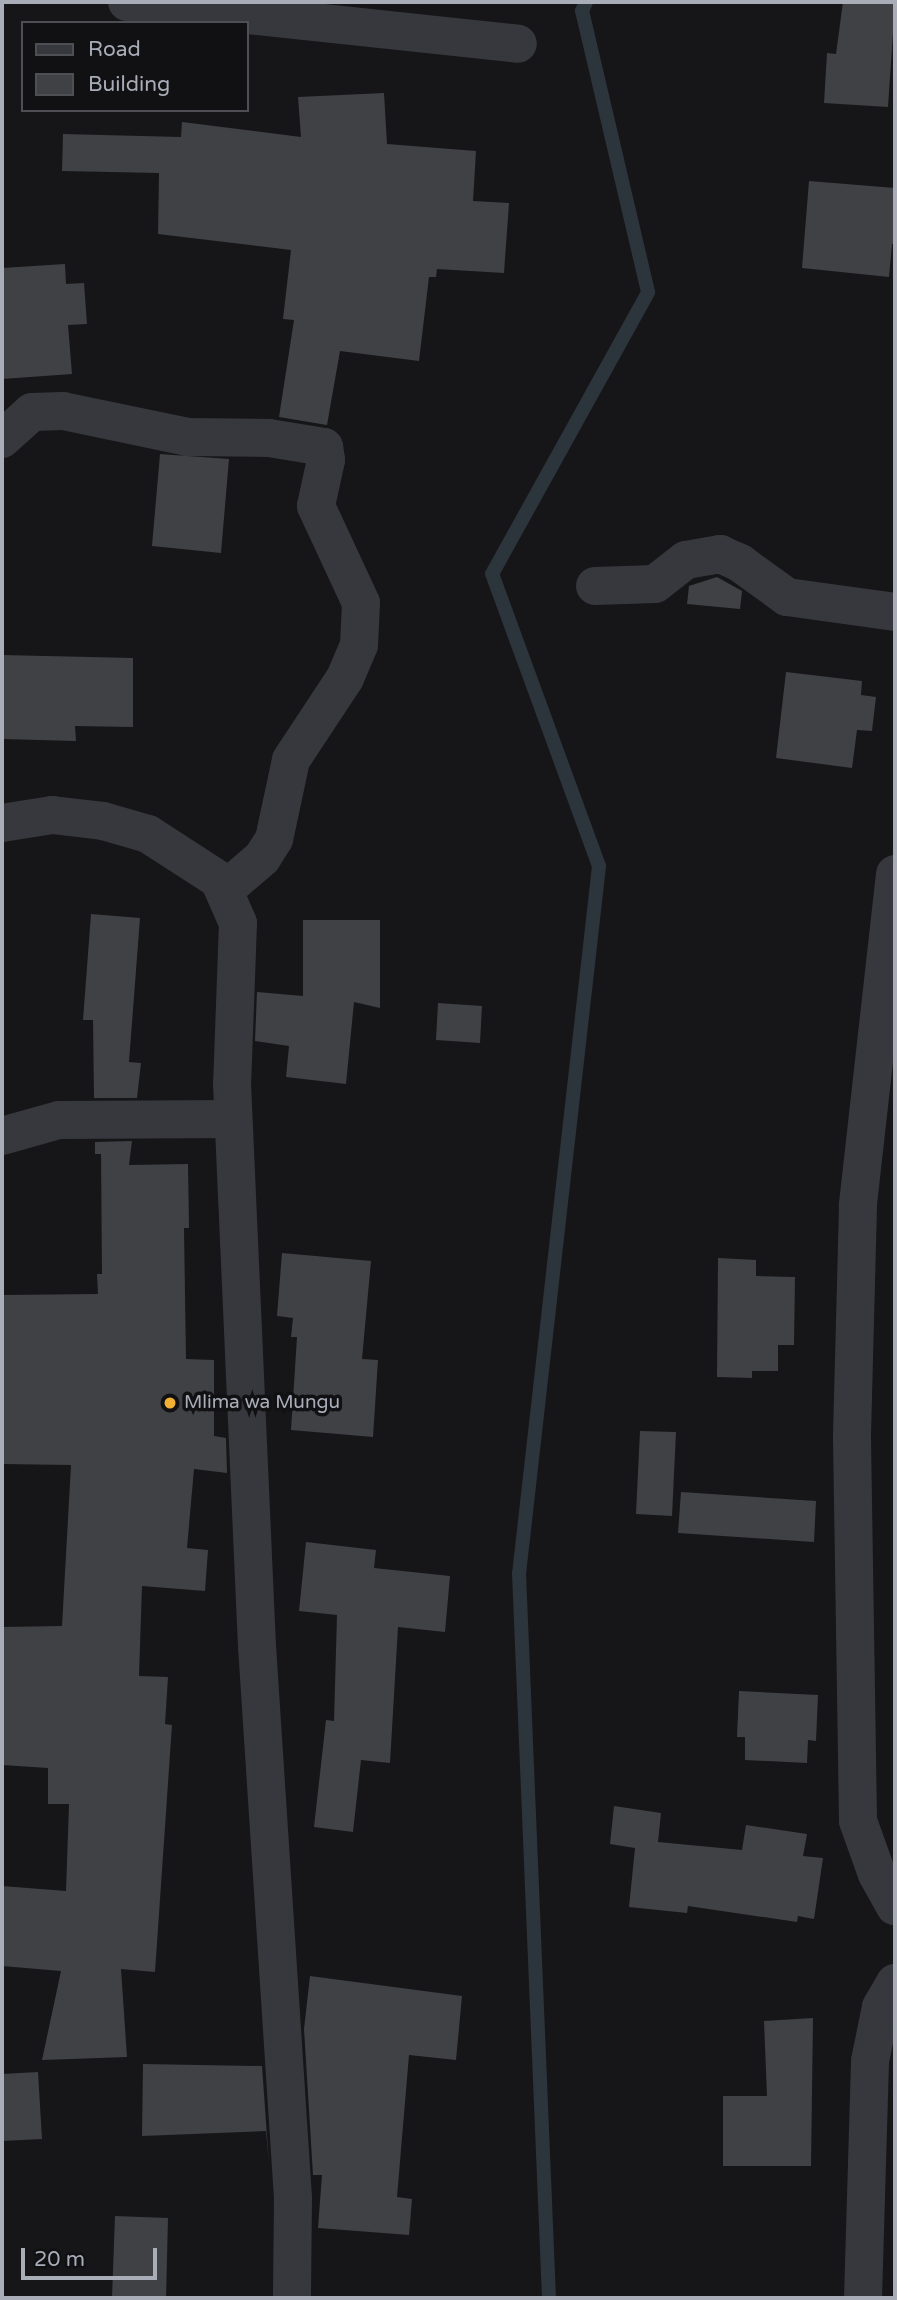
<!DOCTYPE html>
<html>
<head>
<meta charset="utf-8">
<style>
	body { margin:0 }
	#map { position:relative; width:897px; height:2300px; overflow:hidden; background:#161618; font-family:"Varela Round",sans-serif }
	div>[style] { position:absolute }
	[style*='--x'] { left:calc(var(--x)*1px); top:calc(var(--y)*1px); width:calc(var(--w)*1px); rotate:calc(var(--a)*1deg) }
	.stream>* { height:14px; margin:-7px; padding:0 7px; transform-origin:7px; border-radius:7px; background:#2c353c }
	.building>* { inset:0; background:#404145 }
	.minor>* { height:38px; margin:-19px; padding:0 19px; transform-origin:19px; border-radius:19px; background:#37383d }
	.dots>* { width:19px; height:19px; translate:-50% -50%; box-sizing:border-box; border:4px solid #111113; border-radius:50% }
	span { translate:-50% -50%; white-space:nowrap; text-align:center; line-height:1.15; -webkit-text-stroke:7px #111113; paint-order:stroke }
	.poi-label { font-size:19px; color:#a8adb8 }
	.left { translate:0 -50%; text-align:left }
	.frame { position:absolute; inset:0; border:4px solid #a8adb8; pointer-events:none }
	.legend { position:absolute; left:21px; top:21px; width:228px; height:91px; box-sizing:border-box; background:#111113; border:2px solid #4d4f55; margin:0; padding:9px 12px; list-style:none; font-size:21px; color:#a8adb8 }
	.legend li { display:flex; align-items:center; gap:14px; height:35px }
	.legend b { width:35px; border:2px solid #4d4f55 }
	.scale { position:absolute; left:21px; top:2248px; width:136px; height:32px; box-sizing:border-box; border:4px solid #a8adb8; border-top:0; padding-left:9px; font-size:21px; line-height:24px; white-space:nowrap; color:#a8adb8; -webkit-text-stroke:5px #111113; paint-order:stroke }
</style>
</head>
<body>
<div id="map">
	<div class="stream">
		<i style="--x:549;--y:2298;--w:725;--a:-92.37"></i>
		<i style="--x:519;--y:1574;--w:713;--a:-83.55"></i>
		<i style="--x:599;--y:866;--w:311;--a:-110.1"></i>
		<i style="--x:492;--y:574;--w:322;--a:-61"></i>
		<i style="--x:648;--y:292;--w:289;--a:-103.2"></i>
		<i style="--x:582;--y:11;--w:10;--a:-66"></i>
	</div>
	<div class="building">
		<i style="clip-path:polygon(843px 2px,895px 2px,888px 107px,824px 103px,827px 53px,836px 54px)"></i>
		<i style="clip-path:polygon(384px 93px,387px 144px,476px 151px,473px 201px,509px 203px,504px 273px,437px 269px,436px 277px,429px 277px,419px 361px,340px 351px,327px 425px,279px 417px,294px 320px,283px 319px,291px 250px,158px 234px,159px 173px,62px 171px,63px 134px,181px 137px,182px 122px,301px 137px,298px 97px)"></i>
		<i style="clip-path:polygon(809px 181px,895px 188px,895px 244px,892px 244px,889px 277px,802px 268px)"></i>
		<i style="clip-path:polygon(65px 264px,66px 284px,84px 283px,87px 324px,68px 325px,72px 374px,2px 379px,2px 268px)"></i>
		<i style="clip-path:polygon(160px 454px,229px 459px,221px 553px,152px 546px)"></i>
		<i style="clip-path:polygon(717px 577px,742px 591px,740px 609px,687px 604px,689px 586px)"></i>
		<i style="clip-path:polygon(2px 655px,133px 658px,133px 727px,75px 726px,76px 741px,2px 739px)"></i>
		<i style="clip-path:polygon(786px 672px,862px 681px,861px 695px,876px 697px,872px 731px,857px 730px,852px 768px,776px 758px)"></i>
		<i style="clip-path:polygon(91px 914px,140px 918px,129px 1062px,141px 1063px,137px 1098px,94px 1098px,93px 1020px,83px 1020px)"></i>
		<i style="clip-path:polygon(303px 920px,380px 920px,380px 1008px,354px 1002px,346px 1084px,286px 1077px,289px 1046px,255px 1041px,257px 992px,303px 996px)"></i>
		<i style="clip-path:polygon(438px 1003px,482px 1006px,480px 1043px,436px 1040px)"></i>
		<i style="clip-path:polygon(132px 1141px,129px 1165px,188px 1164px,189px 1228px,184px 1228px,186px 1359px,214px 1360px,214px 1436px,226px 1438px,227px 1473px,194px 1469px,187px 1548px,208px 1550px,205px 1591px,142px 1586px,139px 1676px,168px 1677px,165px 1724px,172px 1725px,155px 1972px,121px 1969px,127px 2057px,42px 2060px,61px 1971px,2px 1966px,2px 1886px,66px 1891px,69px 1804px,48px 1804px,48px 1768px,2px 1765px,2px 1627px,62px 1626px,71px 1465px,2px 1464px,2px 1295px,98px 1294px,97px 1274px,102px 1274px,101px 1154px,95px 1154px,95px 1142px)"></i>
		<i style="clip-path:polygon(282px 1253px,371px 1261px,362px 1359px,378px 1360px,373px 1437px,291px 1430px,297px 1337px,291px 1337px,293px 1318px,277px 1316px)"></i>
		<i style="clip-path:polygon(718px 1258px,756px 1260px,756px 1276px,795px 1277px,794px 1345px,778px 1345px,778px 1371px,752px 1371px,752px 1378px,717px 1377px)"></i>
		<i style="clip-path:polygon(640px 1431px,676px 1432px,672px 1516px,636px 1514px)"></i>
		<i style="clip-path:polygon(681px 1492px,816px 1501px,814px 1542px,678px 1533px)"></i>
		<i style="clip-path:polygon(306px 1542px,376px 1550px,374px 1568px,450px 1576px,445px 1632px,398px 1627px,390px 1763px,361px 1760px,353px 1832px,314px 1827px,326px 1720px,334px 1721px,337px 1615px,299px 1611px)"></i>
		<i style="clip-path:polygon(739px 1691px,818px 1695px,816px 1741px,808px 1740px,807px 1763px,745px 1760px,745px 1737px,737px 1737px)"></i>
		<i style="clip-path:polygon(614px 1806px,661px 1813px,658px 1842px,742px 1850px,746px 1825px,807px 1834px,803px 1856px,823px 1858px,814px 1919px,798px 1916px,797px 1922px,688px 1906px,687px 1913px,629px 1907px,635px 1848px,610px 1844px)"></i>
		<i style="clip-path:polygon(310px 1976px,462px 1996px,456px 2060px,409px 2055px,397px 2197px,412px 2199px,409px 2235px,318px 2228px,322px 2175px,313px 2175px,304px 2029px)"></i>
		<i style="clip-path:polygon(813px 2018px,811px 2166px,723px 2166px,723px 2096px,767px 2096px,764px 2021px)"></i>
		<i style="clip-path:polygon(143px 2064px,262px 2066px,269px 2164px,266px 2131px,142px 2136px)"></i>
		<i style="clip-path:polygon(38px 2072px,42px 2139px,2px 2141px,2px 2074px)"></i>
		<i style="clip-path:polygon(115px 2216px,168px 2218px,166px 2298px,112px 2298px)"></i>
	</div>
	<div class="minor">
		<i style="--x:127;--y:2;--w:393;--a:6.1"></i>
		<i style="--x:2;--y:439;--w:40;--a:-42"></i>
		<i style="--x:32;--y:412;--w:31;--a:-2"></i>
		<i style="--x:63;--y:411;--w:127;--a:11.8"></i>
		<i style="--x:187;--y:437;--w:82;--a:0.7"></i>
		<i style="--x:269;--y:438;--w:56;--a:9.3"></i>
		<i style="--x:324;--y:447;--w:13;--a:81"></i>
		<i style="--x:326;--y:460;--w:47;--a:102.3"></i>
		<i style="--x:316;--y:506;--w:107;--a:65.1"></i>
		<i style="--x:361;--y:603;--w:42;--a:92.7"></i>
		<i style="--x:359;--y:645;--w:36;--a:113"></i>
		<i style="--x:345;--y:678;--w:98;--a:123.4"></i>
		<i style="--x:291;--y:760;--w:81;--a:102.1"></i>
		<i style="--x:274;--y:839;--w:22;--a:122"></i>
		<i style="--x:262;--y:858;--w:48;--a:139.3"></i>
		<i style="--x:595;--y:586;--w:60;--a:-1.9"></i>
		<i style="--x:655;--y:584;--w:39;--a:-38"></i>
		<i style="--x:686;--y:560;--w:35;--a:-10"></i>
		<i style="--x:720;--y:554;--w:22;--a:24"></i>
		<i style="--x:740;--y:563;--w:58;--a:35.9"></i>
		<i style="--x:787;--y:597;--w:109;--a:7.9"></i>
		<i style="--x:2;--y:823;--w:51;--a:-9.1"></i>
		<i style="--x:52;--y:815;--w:51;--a:6.7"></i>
		<i style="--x:103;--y:821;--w:47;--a:16.1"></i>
		<i style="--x:148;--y:834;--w:85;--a:32.9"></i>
		<i style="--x:219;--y:880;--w:47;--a:66.2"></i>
		<i style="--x:238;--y:923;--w:160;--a:92.1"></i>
		<i style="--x:232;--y:1083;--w:564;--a:87.46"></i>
		<i style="--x:257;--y:1646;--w:553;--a:86.27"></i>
		<i style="--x:293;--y:2198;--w:100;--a:90.6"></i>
		<i style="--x:895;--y:874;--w:334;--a:96.4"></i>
		<i style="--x:858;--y:1206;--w:232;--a:91.5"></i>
		<i style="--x:852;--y:1438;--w:383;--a:89.1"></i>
		<i style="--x:858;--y:1821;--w:56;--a:70.3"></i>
		<i style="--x:877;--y:1874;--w:37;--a:61"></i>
		<i style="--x:2;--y:1136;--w:59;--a:-15.7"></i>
		<i style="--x:59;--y:1120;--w:174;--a:-0.3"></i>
		<i style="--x:863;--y:2298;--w:237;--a:-88.3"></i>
		<i style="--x:870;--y:2061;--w:55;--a:-78.5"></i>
		<i style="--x:881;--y:2007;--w:28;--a:-60"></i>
	</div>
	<div class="dots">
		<i style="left:170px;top:1403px;background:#f2b134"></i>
	</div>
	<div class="poi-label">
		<span class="left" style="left:184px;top:1403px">Mlima wa Mungu</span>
	</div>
	<div class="frame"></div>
	<ul class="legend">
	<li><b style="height:9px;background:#37383d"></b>Road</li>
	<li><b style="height:19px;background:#404145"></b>Building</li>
	</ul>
	<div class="scale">20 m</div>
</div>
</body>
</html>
